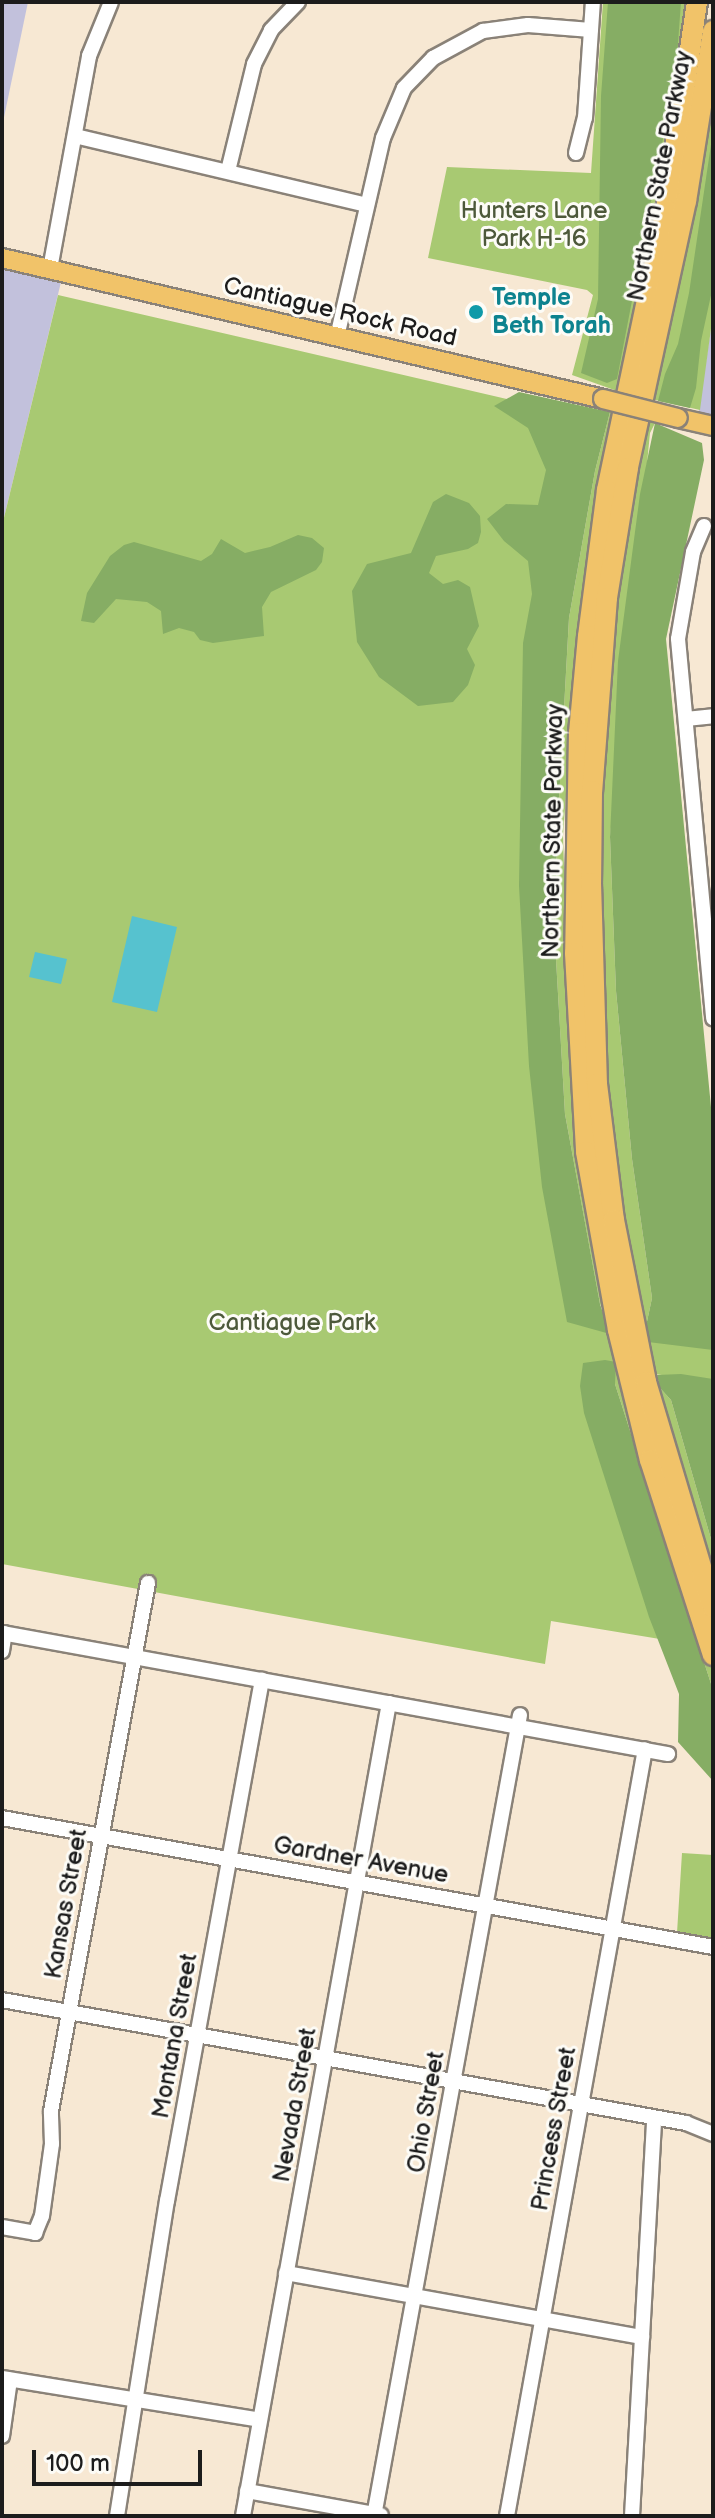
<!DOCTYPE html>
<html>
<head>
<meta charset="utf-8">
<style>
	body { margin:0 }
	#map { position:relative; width:715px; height:2518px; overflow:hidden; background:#f7e8d3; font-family:"Balsamiq Sans",sans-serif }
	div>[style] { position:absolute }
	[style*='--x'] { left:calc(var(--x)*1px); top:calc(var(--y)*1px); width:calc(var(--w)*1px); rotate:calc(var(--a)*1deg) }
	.industrial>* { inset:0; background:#c2c1dc }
	.green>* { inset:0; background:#a8c972 }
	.forest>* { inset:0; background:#86ad64 }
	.water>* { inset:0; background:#56c2cf }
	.roads { filter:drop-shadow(2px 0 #8a8278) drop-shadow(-2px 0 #8a8278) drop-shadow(0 2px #8a8278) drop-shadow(0 -2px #8a8278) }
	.minor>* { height:14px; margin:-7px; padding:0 7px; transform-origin:7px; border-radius:7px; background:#fff }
	.major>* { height:18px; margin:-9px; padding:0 9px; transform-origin:9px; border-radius:9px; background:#f1c369 }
	.highway>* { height:20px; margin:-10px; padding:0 10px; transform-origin:10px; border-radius:10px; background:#f1c369 }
	.bridges { filter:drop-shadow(2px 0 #8a8278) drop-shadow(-2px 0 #8a8278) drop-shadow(0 2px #8a8278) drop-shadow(0 -2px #8a8278) }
	.major-bridge>* { height:18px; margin:-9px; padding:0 9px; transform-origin:9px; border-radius:9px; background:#f1c369 }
	.dots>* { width:22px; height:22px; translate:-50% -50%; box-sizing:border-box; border:4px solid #fdfcf7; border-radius:50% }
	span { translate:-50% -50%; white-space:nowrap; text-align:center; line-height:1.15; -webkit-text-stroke:6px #fdfcf7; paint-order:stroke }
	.street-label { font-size:24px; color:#1c1c1c }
	.park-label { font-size:24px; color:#4d593a }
	.culture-label { font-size:24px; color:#0d838f; font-weight:700 }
	.left { translate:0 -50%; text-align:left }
	.frame { position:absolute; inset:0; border:4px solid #1c1c1c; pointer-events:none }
	.scale { position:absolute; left:32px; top:2450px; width:170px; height:36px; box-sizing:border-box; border:4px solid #1c1c1c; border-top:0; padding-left:10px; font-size:24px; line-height:28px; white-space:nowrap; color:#1c1c1c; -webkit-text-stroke:6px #fdfcf7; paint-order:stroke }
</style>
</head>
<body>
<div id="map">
	<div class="industrial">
		<i style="clip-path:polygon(2px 2px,28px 2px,2px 127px)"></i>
		<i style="clip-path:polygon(2px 268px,61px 282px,2px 526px)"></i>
		<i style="clip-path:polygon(713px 314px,713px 426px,697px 422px)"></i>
	</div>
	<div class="green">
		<i style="clip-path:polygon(603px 2px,690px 2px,676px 123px,620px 392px,572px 375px,593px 295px,587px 290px,428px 258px,447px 167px,591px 173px)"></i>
		<i style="clip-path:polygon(713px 82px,713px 314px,700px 410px,651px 399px,702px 162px)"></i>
		<i style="clip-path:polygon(58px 295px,585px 417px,534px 881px,586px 1321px,713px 1344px,713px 1382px,618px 1369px,696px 1628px,713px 1670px,713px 1690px,615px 1384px,615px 1368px,596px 1365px,690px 1644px,551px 1621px,545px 1664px,2px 1564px,2px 526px)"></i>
		<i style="clip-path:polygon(610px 412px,615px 413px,573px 699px,563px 836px,569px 1028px,581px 1157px,606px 1314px,600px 1304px,565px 1114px,555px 942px,557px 836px,569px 618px,595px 471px)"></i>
		<i style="clip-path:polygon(647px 421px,655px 423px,650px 433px,610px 837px,616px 991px,632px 1159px,652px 1298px,645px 1331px,616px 1171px,600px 984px,599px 798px,608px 670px,625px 530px)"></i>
		<i style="clip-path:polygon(660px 1388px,671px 1400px,713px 1546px,713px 1582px,679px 1470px,680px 1455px)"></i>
		<i style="clip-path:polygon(682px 1853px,713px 1855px,713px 1939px,677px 1933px)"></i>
	</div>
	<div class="forest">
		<i style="clip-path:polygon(608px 2px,681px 2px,676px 71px,617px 379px,607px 383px,581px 373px,598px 299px,601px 96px)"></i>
		<i style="clip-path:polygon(713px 131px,713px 286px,701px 341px,696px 388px,690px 408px,658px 401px,665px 374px,678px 344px,689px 293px)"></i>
		<i style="clip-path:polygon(519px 392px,610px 412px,595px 471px,569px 618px,557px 836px,555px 942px,565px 1114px,600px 1304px,610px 1334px,567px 1322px,542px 1187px,529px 1066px,519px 886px,523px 643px,532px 594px,528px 561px,504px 541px,487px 519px,506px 504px,538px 505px,546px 470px,528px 428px,494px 406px)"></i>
		<i style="clip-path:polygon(655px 423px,702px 443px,704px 460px,666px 639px,713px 1128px,713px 1350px,648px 1342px,645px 1331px,652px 1298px,632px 1159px,616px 991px,610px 837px,618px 661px,640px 494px)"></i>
		<i style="clip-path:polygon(446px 494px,469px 503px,480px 516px,481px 532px,478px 543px,468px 549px,436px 556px,429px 573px,443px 584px,458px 580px,470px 587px,479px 626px,467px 649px,475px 665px,468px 685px,453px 702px,418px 706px,379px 677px,357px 642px,352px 591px,367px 564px,411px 553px,433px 502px)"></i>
		<i style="clip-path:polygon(298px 535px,312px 538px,324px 548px,322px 562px,316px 570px,271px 592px,262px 607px,264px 636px,213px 643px,200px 640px,194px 632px,179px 628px,163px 634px,161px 611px,147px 602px,116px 599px,94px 623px,81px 621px,87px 593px,110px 556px,124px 545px,134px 542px,201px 561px,212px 554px,221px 539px,245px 553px,270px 547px)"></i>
		<i style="clip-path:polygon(605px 1360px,616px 1362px,615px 1384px,713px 1690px,713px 1781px,678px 1742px,679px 1694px,649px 1617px,584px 1413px,580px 1386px,583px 1363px)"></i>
		<i style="clip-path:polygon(681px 1374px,713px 1379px,713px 1546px,671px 1400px,660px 1388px,657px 1375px)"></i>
	</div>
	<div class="water">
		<i style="clip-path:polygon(132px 916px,177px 927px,157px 1012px,112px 1002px)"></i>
		<i style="clip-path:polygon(35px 952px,67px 959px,61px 984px,29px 977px)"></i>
	</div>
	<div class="roads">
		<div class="minor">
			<i style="--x:75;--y:136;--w:300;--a:13.3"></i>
			<i style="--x:576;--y:153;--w:36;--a:-76"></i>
			<i style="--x:585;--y:118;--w:116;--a:-86.1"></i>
			<i style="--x:228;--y:171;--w:110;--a:-76.3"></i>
			<i style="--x:254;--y:64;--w:38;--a:-63"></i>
			<i style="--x:271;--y:30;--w:39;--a:-46"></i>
			<i style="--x:50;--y:269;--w:217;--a:-79.6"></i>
			<i style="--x:89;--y:56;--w:58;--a:-67.8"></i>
			<i style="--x:337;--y:337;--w:204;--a:-77"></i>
			<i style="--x:383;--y:138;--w:54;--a:-67.2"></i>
			<i style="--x:404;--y:88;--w:42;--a:-46"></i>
			<i style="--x:433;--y:58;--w:57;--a:-28.4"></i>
			<i style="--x:483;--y:31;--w:45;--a:-7.6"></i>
			<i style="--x:528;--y:25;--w:63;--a:4.5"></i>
			<i style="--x:704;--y:526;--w:28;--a:113"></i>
			<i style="--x:693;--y:552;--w:88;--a:99.8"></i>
			<i style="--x:678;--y:639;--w:381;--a:84.7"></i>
			<i style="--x:686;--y:719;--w:27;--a:-6"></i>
			<i style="--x:2;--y:1633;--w:677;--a:10.3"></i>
			<i style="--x:2;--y:1651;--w:18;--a:-81"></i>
			<i style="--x:2;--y:1818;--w:723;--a:10.28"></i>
			<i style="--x:2;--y:2000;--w:695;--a:10.19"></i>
			<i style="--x:686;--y:2123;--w:29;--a:22"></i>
			<i style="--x:2;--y:2227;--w:34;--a:10"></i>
			<i style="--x:35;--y:2233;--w:18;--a:-68"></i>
			<i style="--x:42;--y:2216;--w:73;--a:-82.1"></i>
			<i style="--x:52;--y:2144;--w:33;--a:-92"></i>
			<i style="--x:51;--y:2111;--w:537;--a:-79.59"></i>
			<i style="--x:286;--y:2273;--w:362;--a:10.2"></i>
			<i style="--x:2;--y:2378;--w:261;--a:9.2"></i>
			<i style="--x:2;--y:2436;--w:57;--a:-81.9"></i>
			<i style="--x:247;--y:2491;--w:136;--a:10.2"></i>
			<i style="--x:117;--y:2516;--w:319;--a:-81"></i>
			<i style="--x:167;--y:2201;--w:530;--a:-79.67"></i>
			<i style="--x:243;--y:2516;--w:826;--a:-79.82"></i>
			<i style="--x:374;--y:2516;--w:814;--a:-79.67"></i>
			<i style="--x:507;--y:2516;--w:779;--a:-79.8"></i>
			<i style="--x:632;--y:2516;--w:399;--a:-86.8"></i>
		</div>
		<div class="major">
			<i style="--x:2;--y:258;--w:617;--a:13.2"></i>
			<i style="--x:678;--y:418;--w:36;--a:13"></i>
		</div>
		<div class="highway">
			<i style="--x:697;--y:2;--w:210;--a:98.5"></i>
			<i style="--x:666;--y:210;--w:286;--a:101.9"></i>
			<i style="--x:607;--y:490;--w:147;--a:97.4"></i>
			<i style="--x:588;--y:636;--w:97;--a:95.3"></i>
			<i style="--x:579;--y:733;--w:220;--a:91"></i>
			<i style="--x:575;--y:953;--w:199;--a:86.8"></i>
			<i style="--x:586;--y:1152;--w:181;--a:79.8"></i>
			<i style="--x:618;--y:1330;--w:134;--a:76.2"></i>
			<i style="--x:650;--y:1460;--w:205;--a:72.1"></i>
			<i style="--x:713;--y:31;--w:172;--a:99"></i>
			<i style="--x:686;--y:201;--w:273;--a:102.3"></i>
			<i style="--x:628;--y:468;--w:132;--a:99.2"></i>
			<i style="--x:607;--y:598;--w:194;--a:94.4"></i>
			<i style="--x:592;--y:791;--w:92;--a:90.6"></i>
			<i style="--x:591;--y:883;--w:201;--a:88.3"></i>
			<i style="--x:597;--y:1084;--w:137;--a:82.9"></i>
			<i style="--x:614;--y:1220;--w:165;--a:78.8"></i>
			<i style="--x:646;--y:1382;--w:235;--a:73.4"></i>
		</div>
	</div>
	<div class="bridges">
		<div class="major-bridge">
			<i style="--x:603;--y:399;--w:77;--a:14.2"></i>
		</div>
	</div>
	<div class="dots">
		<i style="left:476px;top:312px;background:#0f9aa8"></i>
	</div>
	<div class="street-label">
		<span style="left:660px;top:176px;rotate:-79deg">Northern State Parkway</span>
		<span style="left:340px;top:312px;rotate:13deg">Cantiague Rock Road</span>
		<span style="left:553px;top:831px;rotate:-89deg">Northern State Parkway</span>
		<span style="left:361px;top:1860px;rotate:10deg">Gardner Avenue</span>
		<span style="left:66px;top:1904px;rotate:-80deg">Kansas Street</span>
		<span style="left:175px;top:2036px;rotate:-80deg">Montana Street</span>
		<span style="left:295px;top:2105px;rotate:-80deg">Nevada Street</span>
		<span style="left:426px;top:2112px;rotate:-80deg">Ohio Street</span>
		<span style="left:554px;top:2129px;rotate:-80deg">Princess Street</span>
	</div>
	<div class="park-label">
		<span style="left:534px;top:225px">Hunters Lane<br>Park H-16</span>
		<span style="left:292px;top:1323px">Cantiague Park</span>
	</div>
	<div class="culture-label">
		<span class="left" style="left:492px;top:312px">Temple<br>Beth Torah</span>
	</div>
	<div class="frame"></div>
	<div class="scale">100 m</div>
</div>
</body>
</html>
